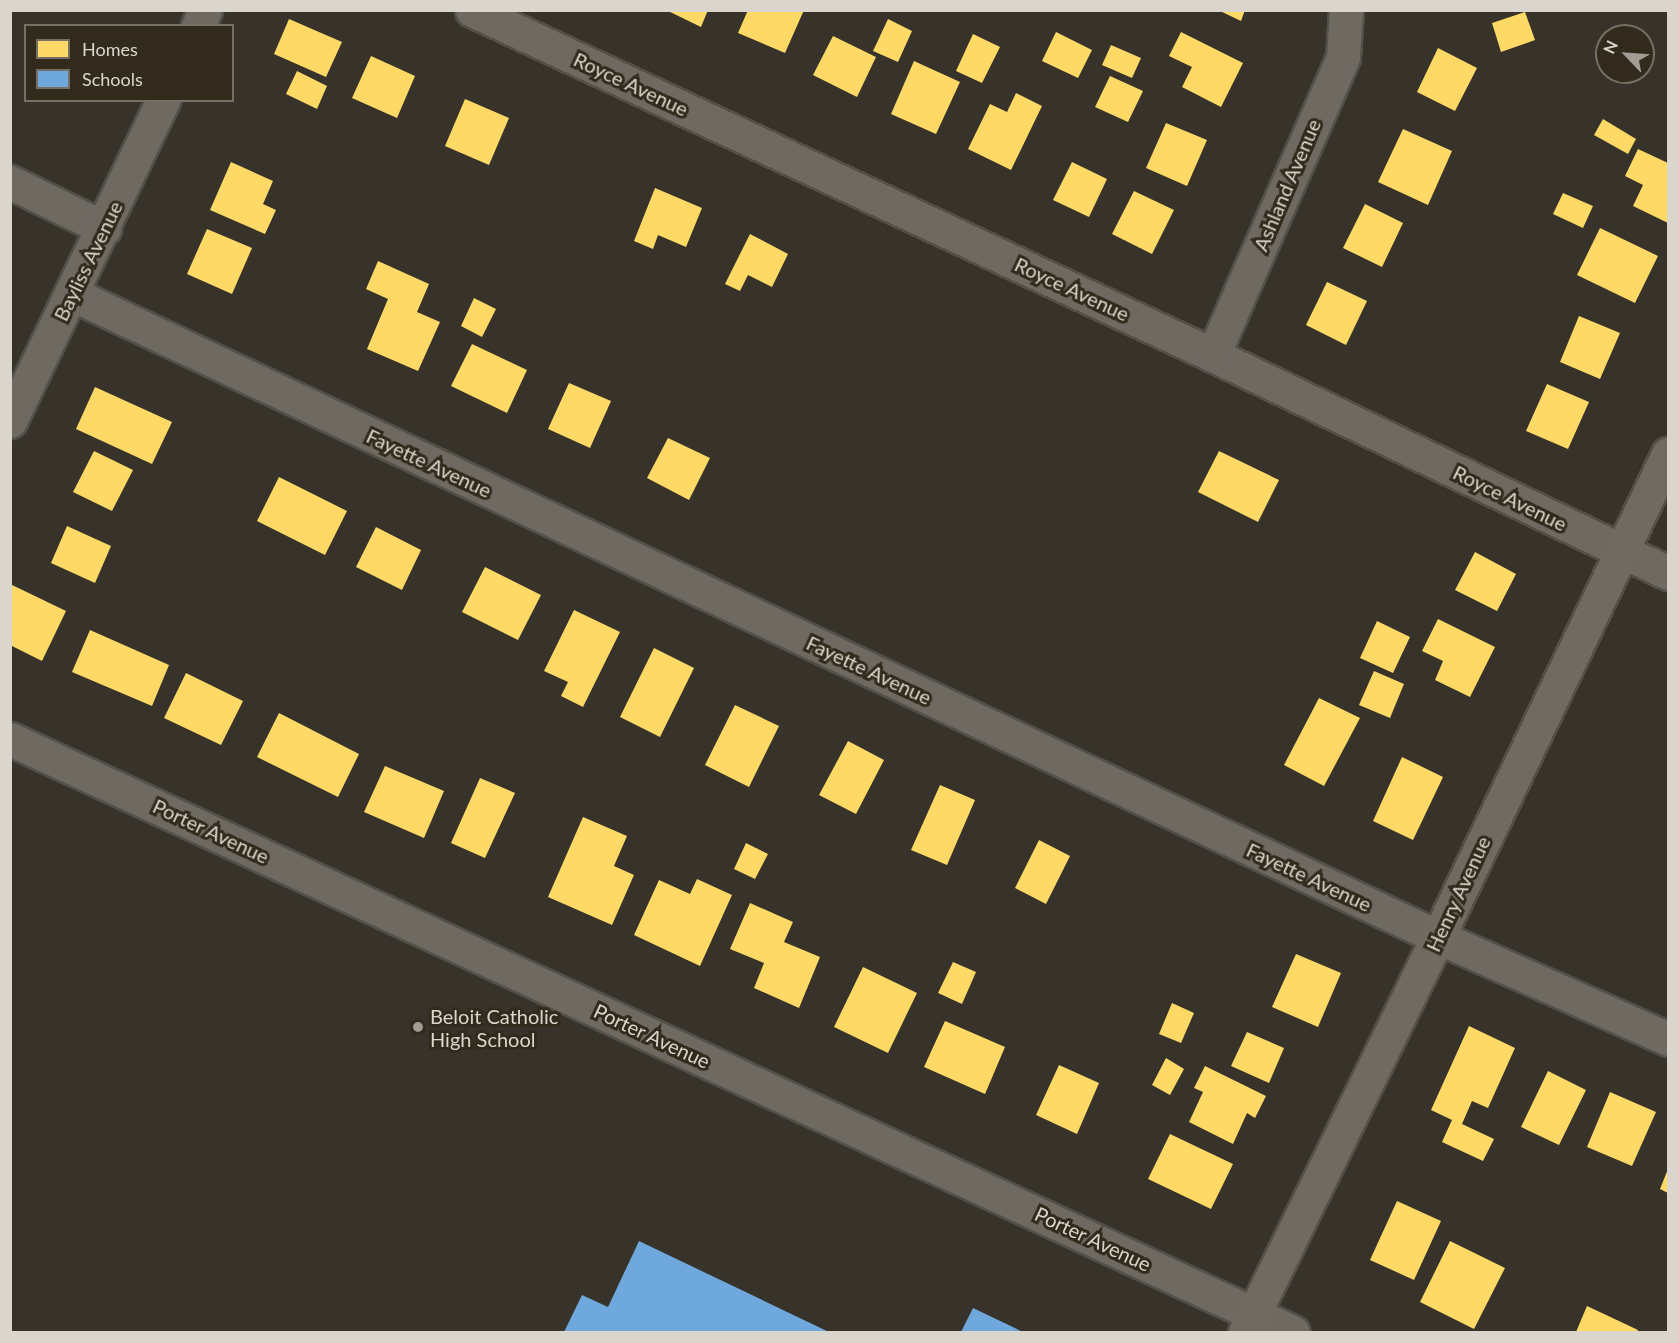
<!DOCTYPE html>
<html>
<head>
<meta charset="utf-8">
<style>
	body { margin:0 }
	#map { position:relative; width:1679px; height:1343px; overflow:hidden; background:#37332a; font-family:Lato,sans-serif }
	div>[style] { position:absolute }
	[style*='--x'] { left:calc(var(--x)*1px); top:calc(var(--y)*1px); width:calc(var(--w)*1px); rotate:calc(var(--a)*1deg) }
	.homes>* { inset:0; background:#ffd966 }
	.schools>* { inset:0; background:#6fa8dc }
	.roads { filter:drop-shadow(2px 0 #545048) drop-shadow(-2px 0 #545048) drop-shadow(0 2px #545048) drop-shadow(0 -2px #545048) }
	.street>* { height:33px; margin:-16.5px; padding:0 16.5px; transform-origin:16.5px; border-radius:16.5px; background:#6e6961 }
	.secondary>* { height:33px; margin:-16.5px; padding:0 16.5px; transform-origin:16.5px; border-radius:16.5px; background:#716a61 }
	.dots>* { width:16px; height:16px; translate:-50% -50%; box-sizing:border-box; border:3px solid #322a1c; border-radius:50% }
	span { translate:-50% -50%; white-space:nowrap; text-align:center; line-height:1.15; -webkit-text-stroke:6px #322a1c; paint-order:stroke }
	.street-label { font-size:20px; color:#dbd6cd }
	.poi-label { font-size:20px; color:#dbd6cd }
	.left { translate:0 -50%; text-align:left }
	.frame { position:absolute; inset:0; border:12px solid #dbd6cd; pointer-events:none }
	.legend { position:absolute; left:24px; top:24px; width:210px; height:78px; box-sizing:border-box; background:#322a1c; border:2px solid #766f63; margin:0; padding:8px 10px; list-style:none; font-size:18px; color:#dbd6cd }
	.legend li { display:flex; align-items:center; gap:12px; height:30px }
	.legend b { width:30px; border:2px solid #766f63 }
	.north { position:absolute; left:1595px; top:24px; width:60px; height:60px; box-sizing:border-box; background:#322a1c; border:2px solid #766f63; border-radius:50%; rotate:295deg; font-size:16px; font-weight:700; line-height:24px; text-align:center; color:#dbd6cd }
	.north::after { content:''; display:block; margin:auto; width:21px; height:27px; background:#a29d94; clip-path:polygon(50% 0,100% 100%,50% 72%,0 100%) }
</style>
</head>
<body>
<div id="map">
	<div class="homes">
		<i style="clip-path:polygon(666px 10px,708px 10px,701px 27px)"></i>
		<i style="clip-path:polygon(748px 10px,804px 10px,785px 53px,738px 33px)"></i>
		<i style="clip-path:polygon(1218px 10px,1245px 10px,1241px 21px)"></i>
		<i style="clip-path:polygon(1525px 12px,1535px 40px,1501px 52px,1492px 23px)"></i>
		<i style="clip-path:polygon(289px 19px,342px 42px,326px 77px,274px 54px)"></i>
		<i style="clip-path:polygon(888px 19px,912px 31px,898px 62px,873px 51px)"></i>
		<i style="clip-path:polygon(1056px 32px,1092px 50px,1078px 78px,1042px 61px)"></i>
		<i style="clip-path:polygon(1181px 32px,1243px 63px,1221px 107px,1182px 87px,1192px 67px,1169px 56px)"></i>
		<i style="clip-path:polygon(973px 34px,1000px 47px,982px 83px,956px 71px)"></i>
		<i style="clip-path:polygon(833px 36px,876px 57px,857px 97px,813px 75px)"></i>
		<i style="clip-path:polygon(1111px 45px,1141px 58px,1132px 78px,1102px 65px)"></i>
		<i style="clip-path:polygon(1438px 48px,1477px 68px,1455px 111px,1417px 92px)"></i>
		<i style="clip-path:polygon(371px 56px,415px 76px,397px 118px,352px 98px)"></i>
		<i style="clip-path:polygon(914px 61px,960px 82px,936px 134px,891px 114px)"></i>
		<i style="clip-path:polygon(297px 71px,327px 86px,317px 109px,286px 94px)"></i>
		<i style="clip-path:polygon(1110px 76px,1143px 91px,1128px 122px,1095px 107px)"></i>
		<i style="clip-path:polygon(1016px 93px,1042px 106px,1011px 170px,968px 149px,990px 104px,1007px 112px)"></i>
		<i style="clip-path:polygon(465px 99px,509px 118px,489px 165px,445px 146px)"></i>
		<i style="clip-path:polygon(1603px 119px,1636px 139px,1628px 154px,1594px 135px)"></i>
		<i style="clip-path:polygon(1166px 123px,1207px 140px,1187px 186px,1146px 168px)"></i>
		<i style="clip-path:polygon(1403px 129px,1452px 151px,1428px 205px,1378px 182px)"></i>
		<i style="clip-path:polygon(1638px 149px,1668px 163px,1668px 223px,1633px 206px,1643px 185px,1625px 176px)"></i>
		<i style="clip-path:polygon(231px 162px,273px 181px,263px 204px,276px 210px,265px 234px,210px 210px)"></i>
		<i style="clip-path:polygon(1072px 162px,1107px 179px,1089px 217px,1053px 200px)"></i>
		<i style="clip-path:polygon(655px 188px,702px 208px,686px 247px,658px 235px,653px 249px,634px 241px)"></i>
		<i style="clip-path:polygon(1134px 191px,1174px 210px,1152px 254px,1112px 234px)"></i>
		<i style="clip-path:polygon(1563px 193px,1593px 206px,1583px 228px,1553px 214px)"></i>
		<i style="clip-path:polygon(1365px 204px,1403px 223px,1382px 267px,1343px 248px)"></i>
		<i style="clip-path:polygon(1600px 228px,1658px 256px,1635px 303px,1577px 275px)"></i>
		<i style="clip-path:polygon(207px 229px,252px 248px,232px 294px,187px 274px)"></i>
		<i style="clip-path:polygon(750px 234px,788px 254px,772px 287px,748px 275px,740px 291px,725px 284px)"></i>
		<i style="clip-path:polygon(378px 261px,429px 284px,417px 312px,440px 322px,418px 371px,367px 349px,388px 299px,366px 289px)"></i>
		<i style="clip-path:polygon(1327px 282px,1367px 301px,1346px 345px,1306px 325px)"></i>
		<i style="clip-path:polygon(474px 298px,496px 309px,482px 337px,461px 326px)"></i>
		<i style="clip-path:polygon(1579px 316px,1620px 333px,1600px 379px,1560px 362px)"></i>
		<i style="clip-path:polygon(472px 344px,527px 370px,507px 413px,451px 386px)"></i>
		<i style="clip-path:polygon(569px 383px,611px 401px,590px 448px,548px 429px)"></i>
		<i style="clip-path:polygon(1547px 384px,1589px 402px,1568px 449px,1526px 431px)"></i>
		<i style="clip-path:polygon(95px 387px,172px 422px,152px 464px,76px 429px)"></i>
		<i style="clip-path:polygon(668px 438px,710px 458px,689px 500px,647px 478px)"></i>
		<i style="clip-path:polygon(94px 451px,133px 470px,112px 511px,73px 492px)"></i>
		<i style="clip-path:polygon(1219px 451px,1279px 480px,1258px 522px,1198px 492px)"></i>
		<i style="clip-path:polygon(279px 477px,347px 511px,325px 555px,257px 521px)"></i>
		<i style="clip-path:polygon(67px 526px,111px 546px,95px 583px,51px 563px)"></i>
		<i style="clip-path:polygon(376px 527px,421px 550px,402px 590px,356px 567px)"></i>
		<i style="clip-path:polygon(1475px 552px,1516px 574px,1497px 611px,1455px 590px)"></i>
		<i style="clip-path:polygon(485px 567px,541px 595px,518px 640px,462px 612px)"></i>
		<i style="clip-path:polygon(10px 584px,66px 611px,42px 661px,10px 645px)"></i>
		<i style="clip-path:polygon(574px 610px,620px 632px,583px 707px,561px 696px,568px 682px,544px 671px)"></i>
		<i style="clip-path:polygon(1438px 619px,1495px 647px,1470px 697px,1435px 680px,1443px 661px,1422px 651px)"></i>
		<i style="clip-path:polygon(1377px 621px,1410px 637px,1393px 673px,1360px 658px)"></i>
		<i style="clip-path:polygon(90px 630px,169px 665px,152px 706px,72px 672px)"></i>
		<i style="clip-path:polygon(654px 648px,694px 668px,660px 737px,620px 717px)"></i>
		<i style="clip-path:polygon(1374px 671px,1404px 684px,1390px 718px,1359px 705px)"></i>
		<i style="clip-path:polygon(186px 673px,243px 701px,221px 745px,164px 718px)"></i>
		<i style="clip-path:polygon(1319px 698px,1360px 718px,1324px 786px,1284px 765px)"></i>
		<i style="clip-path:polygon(735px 705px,779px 726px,749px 787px,705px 765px)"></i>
		<i style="clip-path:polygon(279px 713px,359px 754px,338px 797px,257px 757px)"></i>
		<i style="clip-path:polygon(848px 741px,884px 760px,856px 814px,819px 795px)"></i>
		<i style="clip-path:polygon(1402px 757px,1443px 777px,1413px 840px,1373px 821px)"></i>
		<i style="clip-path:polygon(385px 766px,444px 791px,424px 838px,364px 812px)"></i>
		<i style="clip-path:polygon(480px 778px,515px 793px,485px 858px,451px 843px)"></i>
		<i style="clip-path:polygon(940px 785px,975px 800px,947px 865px,911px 850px)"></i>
		<i style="clip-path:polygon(583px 817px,627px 836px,614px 866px,634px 875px,612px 925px,548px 897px)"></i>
		<i style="clip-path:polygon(1039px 840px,1070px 856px,1046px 904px,1015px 888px)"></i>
		<i style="clip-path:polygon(746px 843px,768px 854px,755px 879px,734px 869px)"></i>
		<i style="clip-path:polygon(697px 879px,732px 895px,700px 966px,634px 935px,659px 880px,690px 894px)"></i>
		<i style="clip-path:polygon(750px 903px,793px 922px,784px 942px,820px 957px,799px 1008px,754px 988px,764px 963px,730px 949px)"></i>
		<i style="clip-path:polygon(1296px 954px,1341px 973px,1318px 1027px,1272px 1007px)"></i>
		<i style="clip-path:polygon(953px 962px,976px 972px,962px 1004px,938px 993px)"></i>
		<i style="clip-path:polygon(863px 967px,917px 993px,888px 1053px,834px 1027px)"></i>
		<i style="clip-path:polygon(1172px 1003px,1194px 1013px,1181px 1043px,1159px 1034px)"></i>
		<i style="clip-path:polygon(945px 1021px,1005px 1047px,985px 1094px,924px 1067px)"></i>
		<i style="clip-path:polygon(1469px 1026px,1515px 1048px,1488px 1108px,1472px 1101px,1462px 1124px,1494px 1139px,1483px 1161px,1442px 1142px,1452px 1120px,1431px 1110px)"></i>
		<i style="clip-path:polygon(1247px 1032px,1284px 1048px,1269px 1083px,1231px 1066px)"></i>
		<i style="clip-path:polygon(1166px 1058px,1184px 1069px,1170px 1095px,1152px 1085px)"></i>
		<i style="clip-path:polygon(1059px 1065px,1099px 1083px,1077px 1134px,1036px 1115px)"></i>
		<i style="clip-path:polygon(1205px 1066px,1266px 1096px,1255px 1118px,1247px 1113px,1233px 1144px,1189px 1122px,1203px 1092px,1194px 1088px)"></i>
		<i style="clip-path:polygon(1548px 1071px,1586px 1090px,1559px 1145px,1521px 1127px)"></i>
		<i style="clip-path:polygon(1610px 1092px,1656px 1112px,1632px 1166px,1587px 1147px)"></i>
		<i style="clip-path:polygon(1170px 1134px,1233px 1164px,1211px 1209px,1148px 1179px)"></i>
		<i style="clip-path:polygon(1668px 1169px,1668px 1193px,1660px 1189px)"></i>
		<i style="clip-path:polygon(1397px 1201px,1441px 1221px,1414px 1280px,1370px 1260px)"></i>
		<i style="clip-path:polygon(1450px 1241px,1505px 1268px,1474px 1329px,1420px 1302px)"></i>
		<i style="clip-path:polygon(1587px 1306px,1638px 1330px,1637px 1332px,1576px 1332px)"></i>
	</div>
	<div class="schools">
		<i style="clip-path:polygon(639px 1241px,829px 1332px,564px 1332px,582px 1295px,608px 1307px)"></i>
		<i style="clip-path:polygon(973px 1308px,1023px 1332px,961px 1332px)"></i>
	</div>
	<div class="roads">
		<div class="street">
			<i style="--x:472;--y:10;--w:817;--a:24.97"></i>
			<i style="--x:1213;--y:355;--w:505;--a:25.6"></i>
			<i style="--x:198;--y:26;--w:17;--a:-66"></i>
			<i style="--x:10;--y:182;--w:105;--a:26.1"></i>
			<i style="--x:72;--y:294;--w:1510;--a:25.21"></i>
			<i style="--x:1438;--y:937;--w:252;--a:23.9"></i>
			<i style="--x:1213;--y:355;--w:325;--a:-66.4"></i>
			<i style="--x:1343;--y:57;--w:47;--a:-86.3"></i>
			<i style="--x:10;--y:421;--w:356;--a:-64.5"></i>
			<i style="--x:10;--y:739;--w:1413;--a:24.81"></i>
		</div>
		<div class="secondary">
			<i style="--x:1245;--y:1332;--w:440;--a:-64"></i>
			<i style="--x:1438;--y:937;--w:535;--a:-64.54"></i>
		</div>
	</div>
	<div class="dots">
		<i style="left:418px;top:1027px;background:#a29d94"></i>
	</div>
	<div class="street-label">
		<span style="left:631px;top:84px;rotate:25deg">Royce Avenue</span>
		<span style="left:1287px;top:185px;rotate:-67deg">Ashland Avenue</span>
		<span style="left:88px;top:261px;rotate:-64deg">Bayliss Avenue</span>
		<span style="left:1072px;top:289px;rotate:25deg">Royce Avenue</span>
		<span style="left:429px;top:463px;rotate:25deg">Fayette Avenue</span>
		<span style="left:1510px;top:498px;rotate:26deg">Royce Avenue</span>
		<span style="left:869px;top:670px;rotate:25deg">Fayette Avenue</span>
		<span style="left:211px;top:831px;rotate:25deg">Porter Avenue</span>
		<span style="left:1309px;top:877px;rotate:25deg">Fayette Avenue</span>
		<span style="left:1458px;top:894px;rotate:-65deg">Henry Avenue</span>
		<span style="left:652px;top:1036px;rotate:25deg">Porter Avenue</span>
		<span style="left:1093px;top:1239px;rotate:25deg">Porter Avenue</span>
	</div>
	<div class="poi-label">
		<span class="left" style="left:430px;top:1028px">Beloit Catholic<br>High School</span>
	</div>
	<div class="frame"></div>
	<ul class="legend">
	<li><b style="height:16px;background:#ffd966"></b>Homes</li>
	<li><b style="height:16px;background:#6fa8dc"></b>Schools</li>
	</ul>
	<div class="north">N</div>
</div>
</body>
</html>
